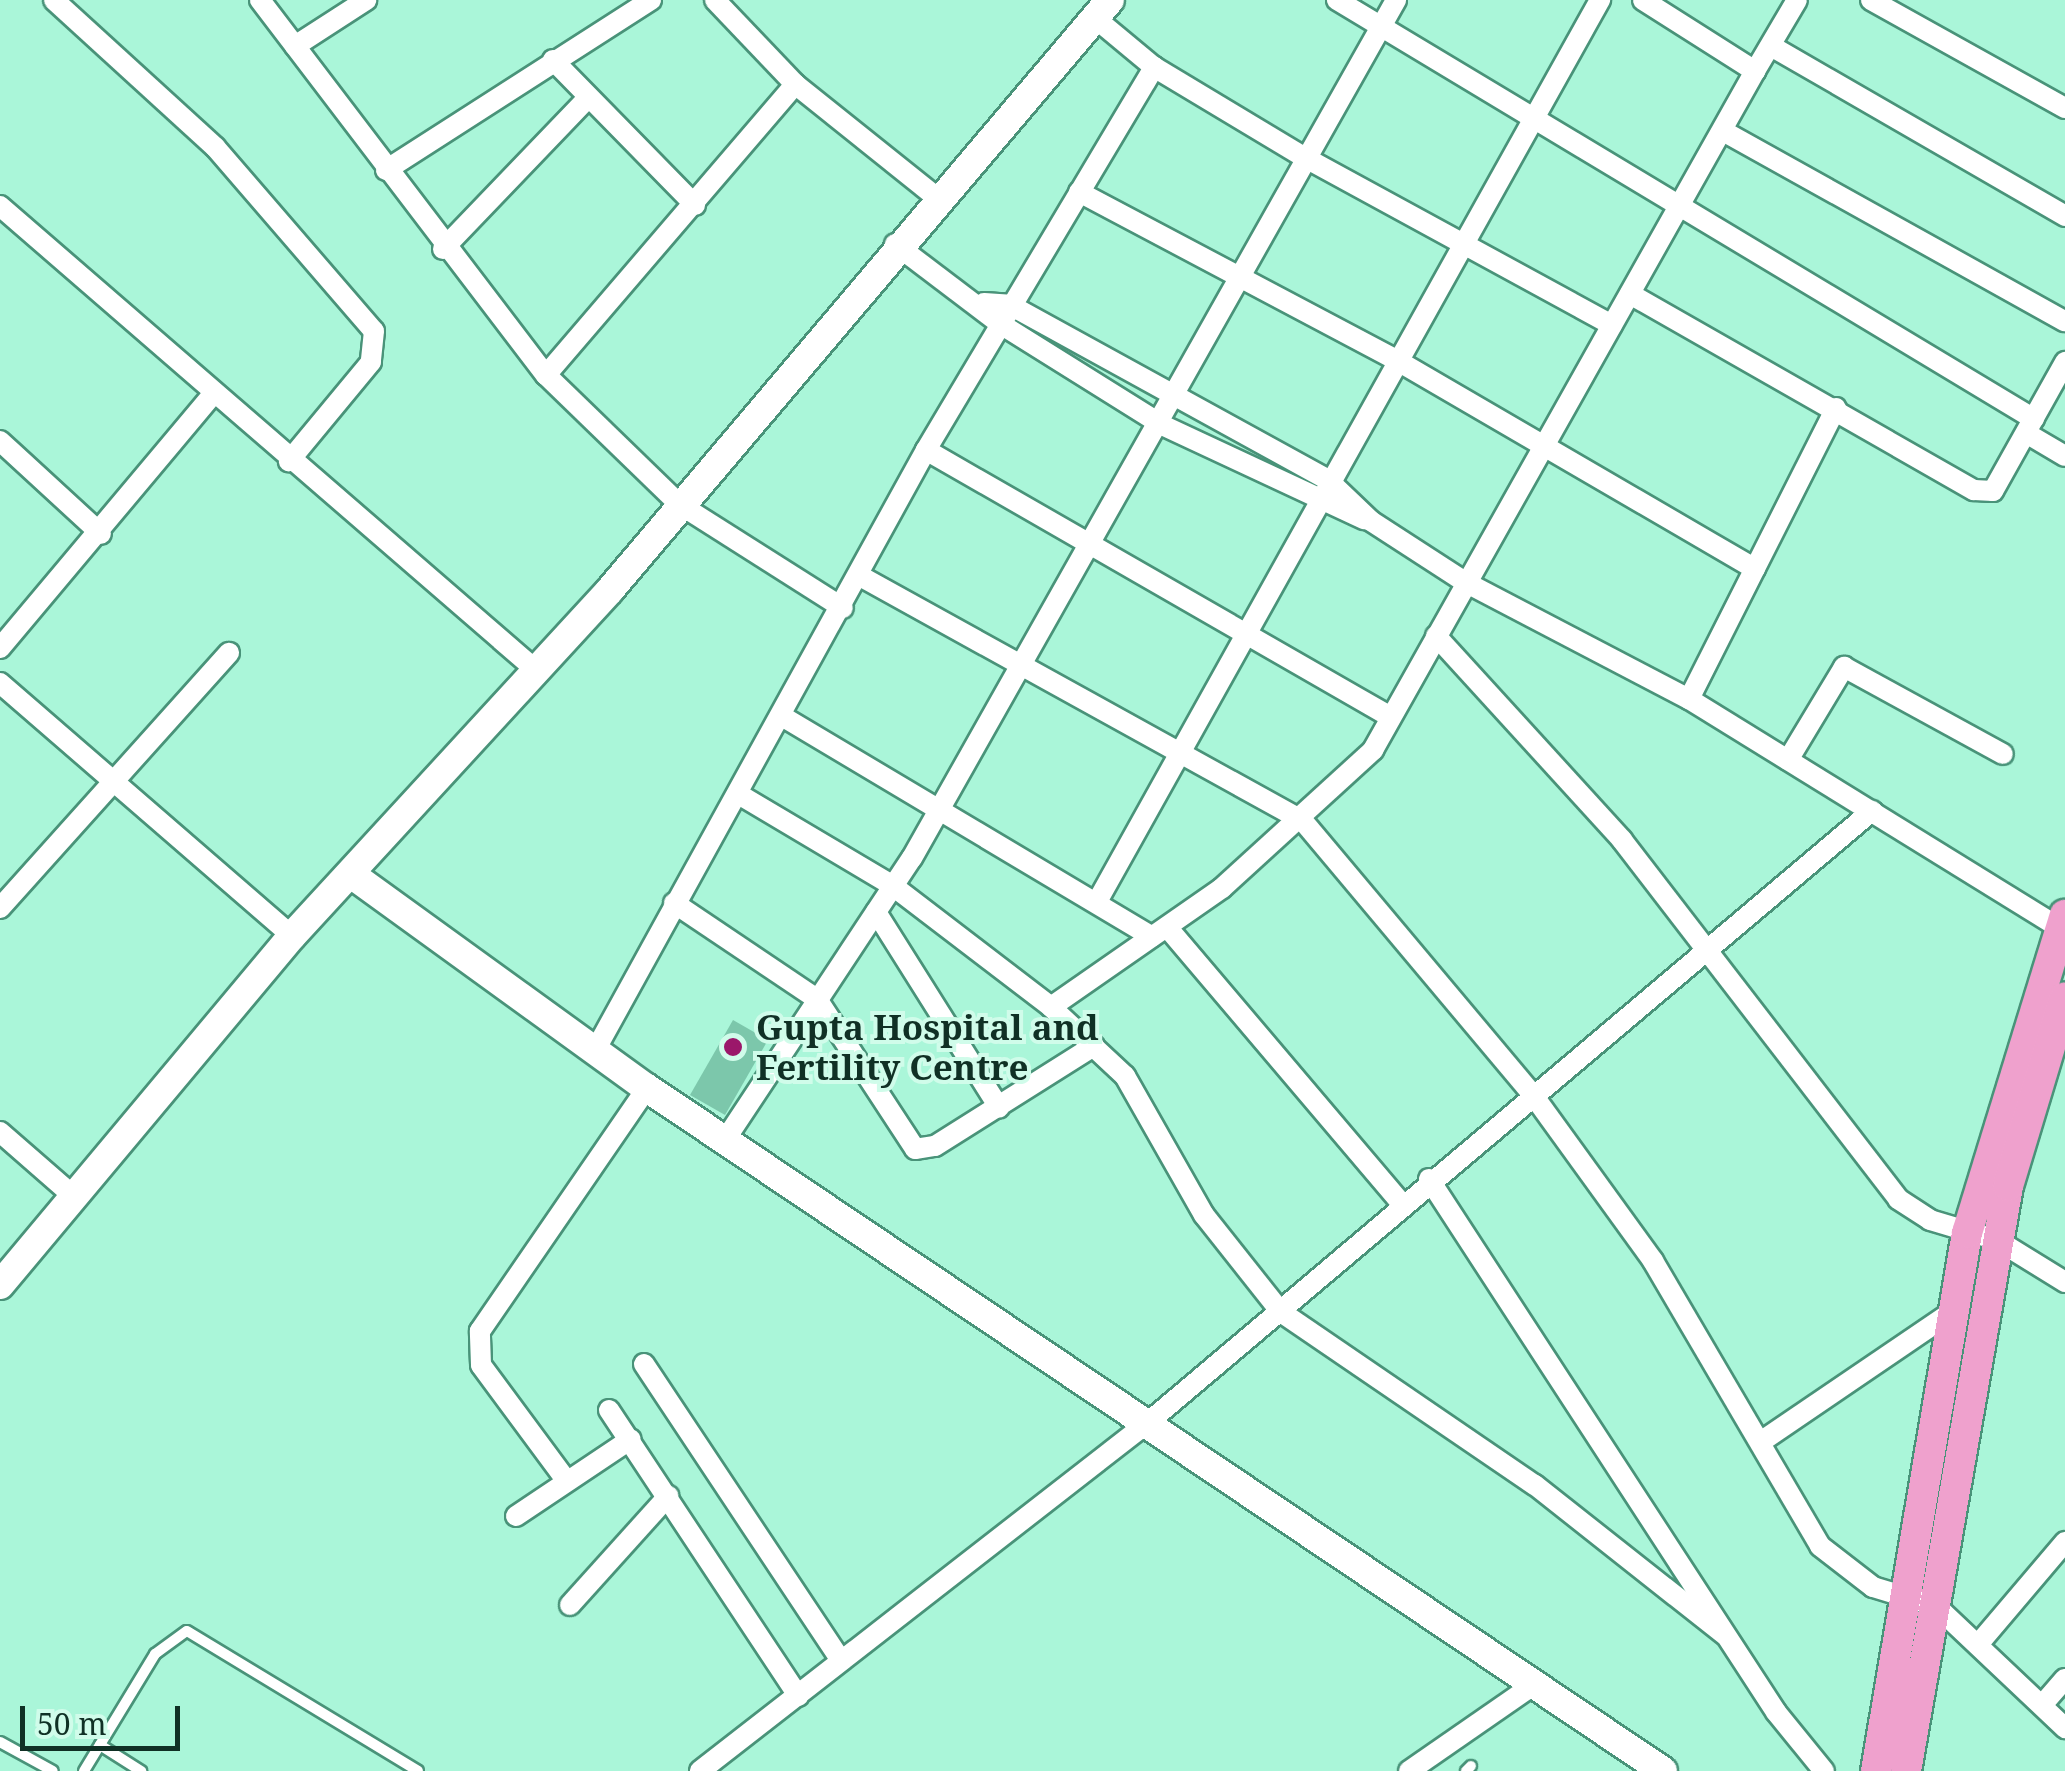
<!DOCTYPE html>
<html>
<head>
<meta charset="utf-8">
<style>
	body { margin:0 }
	#map { position:relative; width:2065px; height:1771px; overflow:hidden; background:#aaf6d9; font-family:"Noto Serif",serif }
	div>[style] { position:absolute }
	[style*='--x'] { left:calc(var(--x)*1px); top:calc(var(--y)*1px); width:calc(var(--w)*1px); rotate:calc(var(--a)*1deg) }
	.building>* { inset:0; background:#7cc7ab }
	.roads { filter:drop-shadow(2px 0 #499379) drop-shadow(-2px 0 #499379) drop-shadow(0 2px #499379) drop-shadow(0 -2px #499379) }
	.lane>* { height:10px; margin:-5px; padding:0 5px; transform-origin:5px; border-radius:5px; background:#fff }
	.street>* { height:20px; margin:-10px; padding:0 10px; transform-origin:10px; border-radius:10px; background:#fff }
	.secondary>* { height:28px; margin:-14px; padding:0 14px; transform-origin:14px; border-radius:14px; background:#fff }
	.primary>* { height:30px; margin:-15px; padding:0 15px; transform-origin:15px; border-radius:15px; background:#efa1cd }
	.dots>* { width:28px; height:28px; translate:-50% -50%; box-sizing:border-box; border:5px solid #d0fcea; border-radius:50% }
	span { translate:-50% -50%; white-space:nowrap; text-align:center; line-height:1.15; -webkit-text-stroke:8px #d0fcea; paint-order:stroke }
	.poi-label { font-size:35px; color:#103025; font-weight:700 }
	.left { translate:0 -50%; text-align:left }
	.scale { position:absolute; left:20px; top:1706px; width:160px; height:45px; box-sizing:border-box; border:5px solid #103025; border-top:0; padding-left:12px; font-size:30px; line-height:35px; white-space:nowrap; color:#103025; -webkit-text-stroke:8px #d0fcea; paint-order:stroke }
</style>
</head>
<body>
<div id="map">
	<div class="building">
		<i style="clip-path:polygon(733px 1020px,768px 1040px,725px 1115px,690px 1095px)"></i>
	</div>
	<div class="roads">
		<div class="lane">
			<i style="--x:0;--y:1742;--w:60;--a:28.7"></i>
			<i style="--x:100;--y:1745;--w:49;--a:32.4"></i>
			<i style="--x:84;--y:1771;--w:137;--a:-58.7"></i>
			<i style="--x:155;--y:1654;--w:39;--a:-36"></i>
			<i style="--x:187;--y:1631;--w:270;--a:31.2"></i>
			<i style="--x:1466;--y:1771;--w:7;--a:-45"></i>
		</div>
		<div class="street">
			<i style="--x:54;--y:0;--w:218;--a:42.4"></i>
			<i style="--x:215;--y:147;--w:243;--a:49.2"></i>
			<i style="--x:374;--y:331;--w:31;--a:96"></i>
			<i style="--x:371;--y:362;--w:129;--a:129.6"></i>
			<i style="--x:260;--y:0;--w:472;--a:52.7"></i>
			<i style="--x:546;--y:375;--w:185;--a:44.1"></i>
			<i style="--x:679;--y:504;--w:194;--a:32.4"></i>
			<i style="--x:715;--y:0;--w:116;--a:46.4"></i>
			<i style="--x:795;--y:84;--w:179;--a:38.7"></i>
			<i style="--x:1337;--y:0;--w:813;--a:31.01"></i>
			<i style="--x:1643;--y:0;--w:133;--a:32.4"></i>
			<i style="--x:1755;--y:71;--w:82;--a:-59.4"></i>
			<i style="--x:1871;--y:0;--w:222;--a:29.1"></i>
			<i style="--x:1095;--y:18;--w:77;--a:39.7"></i>
			<i style="--x:1154;--y:67;--w:173;--a:31"></i>
			<i style="--x:1302;--y:156;--w:353;--a:28.6"></i>
			<i style="--x:295;--y:46;--w:85;--a:-32.9"></i>
			<i style="--x:1771;--y:46;--w:340;--a:30"></i>
			<i style="--x:553;--y:60;--w:203;--a:45.6"></i>
			<i style="--x:1723;--y:131;--w:391;--a:29.1"></i>
			<i style="--x:386;--y:170;--w:315;--a:-32.7"></i>
			<i style="--x:1079;--y:192;--w:361;--a:27.9"></i>
			<i style="--x:1398;--y:361;--w:413;--a:30.2"></i>
			<i style="--x:0;--y:206;--w:710;--a:40.89"></i>
			<i style="--x:895;--y:244;--w:131;--a:37.2"></i>
			<i style="--x:999;--y:323;--w:192;--a:32"></i>
			<i style="--x:1162;--y:425;--w:223;--a:25"></i>
			<i style="--x:443;--y:249;--w:208;--a:-46.2"></i>
			<i style="--x:1630;--y:294;--w:396;--a:29.7"></i>
			<i style="--x:1974;--y:490;--w:19;--a:3"></i>
			<i style="--x:1993;--y:491;--w:148;--a:-60.8"></i>
			<i style="--x:984;--y:303;--w:26;--a:4"></i>
			<i style="--x:1010;--y:305;--w:363;--a:28.8"></i>
			<i style="--x:1328;--y:480;--w:59;--a:43.6"></i>
			<i style="--x:1371;--y:521;--w:112;--a:33"></i>
			<i style="--x:1465;--y:582;--w:253;--a:27.6"></i>
			<i style="--x:1689;--y:699;--w:442;--a:31.7"></i>
			<i style="--x:546;--y:375;--w:383;--a:-49.4"></i>
			<i style="--x:2026;--y:433;--w:45;--a:30.5"></i>
			<i style="--x:0;--y:441;--w:137;--a:42.6"></i>
			<i style="--x:926;--y:450;--w:534;--a:29.88"></i>
			<i style="--x:860;--y:576;--w:506;--a:28.94"></i>
			<i style="--x:1303;--y:821;--w:358;--a:50"></i>
			<i style="--x:1533;--y:1095;--w:205;--a:54.1"></i>
			<i style="--x:1653;--y:1261;--w:330;--a:59.6"></i>
			<i style="--x:1820;--y:1546;--w:67;--a:37.7"></i>
			<i style="--x:1873;--y:1587;--w:66;--a:16.8"></i>
			<i style="--x:1936;--y:1606;--w:178;--a:43.4"></i>
			<i style="--x:1436;--y:636;--w:276;--a:47.6"></i>
			<i style="--x:1622;--y:840;--w:453;--a:52.4"></i>
			<i style="--x:1898;--y:1199;--w:38;--a:33"></i>
			<i style="--x:1930;--y:1220;--w:70;--a:16.6"></i>
			<i style="--x:1997;--y:1240;--w:80;--a:31.7"></i>
			<i style="--x:0;--y:648;--w:331;--a:-50"></i>
			<i style="--x:0;--y:683;--w:386;--a:40.9"></i>
			<i style="--x:1689;--y:699;--w:326;--a:-63.2"></i>
			<i style="--x:785;--y:718;--w:427;--a:30.8"></i>
			<i style="--x:1788;--y:760;--w:109;--a:-58.9"></i>
			<i style="--x:1844;--y:667;--w:181;--a:28.7"></i>
			<i style="--x:740;--y:795;--w:178;--a:30.7"></i>
			<i style="--x:893;--y:886;--w:199;--a:37.4"></i>
			<i style="--x:1051;--y:1007;--w:208;--a:-34.8"></i>
			<i style="--x:1222;--y:888;--w:205;--a:-42.4"></i>
			<i style="--x:1373;--y:750;--w:779;--a:-60.64"></i>
			<i style="--x:1098;--y:900;--w:1031;--a:-60.85"></i>
			<i style="--x:674;--y:903;--w:172;--a:33.9"></i>
			<i style="--x:817;--y:999;--w:179;--a:56.8"></i>
			<i style="--x:915;--y:1149;--w:20;--a:-9"></i>
			<i style="--x:935;--y:1146;--w:188;--a:-32.2"></i>
			<i style="--x:0;--y:908;--w:343;--a:-48.1"></i>
			<i style="--x:876;--y:912;--w:231;--a:57.8"></i>
			<i style="--x:1167;--y:927;--w:362;--a:49.7"></i>
			<i style="--x:1051;--y:1007;--w:101;--a:43"></i>
			<i style="--x:1125;--y:1076;--w:160;--a:60.4"></i>
			<i style="--x:1204;--y:1215;--w:124;--a:51.6"></i>
			<i style="--x:1281;--y:1312;--w:307;--a:34.3"></i>
			<i style="--x:1535;--y:1485;--w:242;--a:38.3"></i>
			<i style="--x:597;--y:1047;--w:682;--a:-61.14"></i>
			<i style="--x:926;--y:450;--w:446;--a:-59.2"></i>
			<i style="--x:0;--y:1132;--w:93;--a:41.1"></i>
			<i style="--x:725;--y:1140;--w:338;--a:-56.5"></i>
			<i style="--x:912;--y:858;--w:985;--a:-60.57"></i>
			<i style="--x:1429;--y:1179;--w:636;--a:56.93"></i>
			<i style="--x:1776;--y:1712;--w:76;--a:50.9"></i>
			<i style="--x:644;--y:1364;--w:356;--a:56.4"></i>
			<i style="--x:609;--y:1410;--w:343;--a:56.5"></i>
			<i style="--x:1762;--y:1441;--w:238;--a:-34.2"></i>
			<i style="--x:566;--y:1480;--w:143;--a:-126.5"></i>
			<i style="--x:481;--y:1365;--w:34;--a:-92"></i>
			<i style="--x:480;--y:1331;--w:295;--a:-55.5"></i>
			<i style="--x:516;--y:1516;--w:138;--a:-33.8"></i>
			<i style="--x:570;--y:1605;--w:147;--a:-48"></i>
			<i style="--x:1981;--y:1641;--w:130;--a:-49.7"></i>
			<i style="--x:2043;--y:1704;--w:33;--a:-49"></i>
			<i style="--x:700;--y:1771;--w:571;--a:-37.89"></i>
			<i style="--x:1151;--y:1420;--w:944;--a:-40.19"></i>
			<i style="--x:1409;--y:1771;--w:146;--a:-34.7"></i>
		</div>
		<div class="secondary">
			<i style="--x:355;--y:877;--w:360;--a:35.9"></i>
			<i style="--x:647;--y:1088;--w:1224;--a:33.91"></i>
			<i style="--x:0;--y:1285;--w:455;--a:-50.1"></i>
			<i style="--x:292;--y:936;--w:470;--a:-47.4"></i>
			<i style="--x:610;--y:590;--w:773;--a:-49.72"></i>
		</div>
		<div class="primary">
			<i style="--x:1876;--y:1771;--w:546;--a:-80.4"></i>
			<i style="--x:1967;--y:1233;--w:333;--a:-72.9"></i>
			<i style="--x:1906;--y:1771;--w:594;--a:-80.11"></i>
			<i style="--x:2008;--y:1186;--w:197;--a:-73.2"></i>
		</div>
	</div>
	<div class="dots">
		<i style="left:733px;top:1047px;background:#9b176a"></i>
	</div>
	<div class="poi-label">
		<span class="left" style="left:756px;top:1047px">Gupta Hospital and<br>Fertility Centre</span>
	</div>
	<div class="scale">50 m</div>
</div>
</body>
</html>
